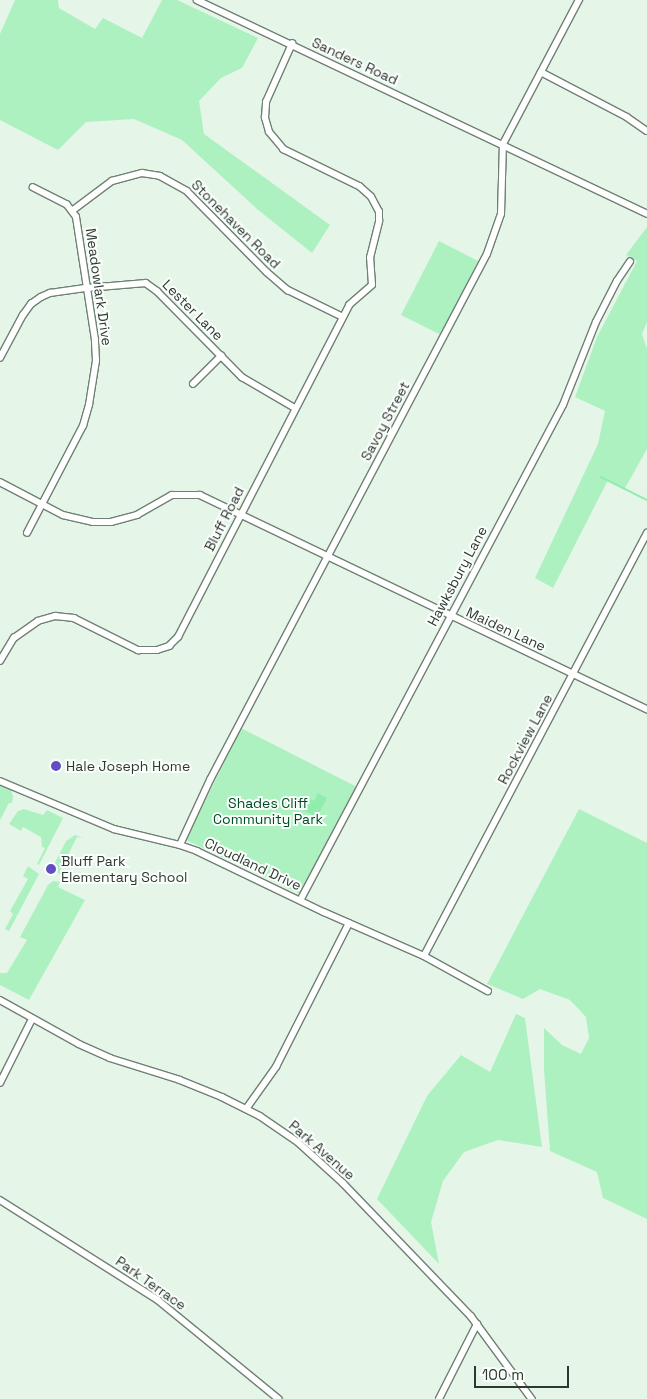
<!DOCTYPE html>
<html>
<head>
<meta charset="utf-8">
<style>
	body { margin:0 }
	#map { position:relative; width:647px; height:1399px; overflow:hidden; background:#e5f6e9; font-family:"Space Grotesk",sans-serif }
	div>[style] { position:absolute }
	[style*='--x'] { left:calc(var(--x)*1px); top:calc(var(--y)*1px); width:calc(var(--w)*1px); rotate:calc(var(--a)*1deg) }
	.green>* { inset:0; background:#adf1c0 }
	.water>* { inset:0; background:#90eead }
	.stream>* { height:2px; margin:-1px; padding:0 1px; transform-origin:1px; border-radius:1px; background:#90eead }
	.roads { filter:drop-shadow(1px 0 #708074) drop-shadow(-1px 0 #708074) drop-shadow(0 1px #708074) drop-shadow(0 -1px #708074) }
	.minor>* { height:5.5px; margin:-2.75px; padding:0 2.75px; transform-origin:2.75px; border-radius:2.75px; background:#fff }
	.dots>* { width:14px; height:14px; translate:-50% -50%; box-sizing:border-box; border:2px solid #fbfffc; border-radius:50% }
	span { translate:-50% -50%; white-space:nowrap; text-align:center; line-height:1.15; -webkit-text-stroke:4px #fbfffc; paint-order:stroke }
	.street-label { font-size:14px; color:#303732 }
	.poi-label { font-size:14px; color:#303732 }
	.left { translate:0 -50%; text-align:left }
	.park-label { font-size:14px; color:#004d25 }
	.scale { position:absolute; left:474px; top:1366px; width:95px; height:22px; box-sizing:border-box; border:2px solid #303732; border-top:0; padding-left:6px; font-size:15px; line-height:18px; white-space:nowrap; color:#303732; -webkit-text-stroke:4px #fbfffc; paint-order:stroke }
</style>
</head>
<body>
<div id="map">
	<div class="green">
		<i style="clip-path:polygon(15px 0,58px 0,59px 8px,95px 29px,103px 18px,142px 38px,162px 0,177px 0,258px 38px,242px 68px,221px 78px,199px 101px,204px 134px,330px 225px,312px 253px,257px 209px,182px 140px,134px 119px,86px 122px,58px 150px,0 120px,0 34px)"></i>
		<i style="clip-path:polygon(647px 227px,647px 322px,642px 334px,647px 349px,647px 449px,624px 490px,608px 480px,553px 588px,535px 578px,598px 444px,605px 411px,575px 397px,597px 337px,637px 261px,626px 255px)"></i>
		<i style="clip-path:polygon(439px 241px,478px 261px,441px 335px,401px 315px)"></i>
		<i style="clip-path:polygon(241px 728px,357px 787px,300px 894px,186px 840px)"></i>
		<i style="clip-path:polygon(0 785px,11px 790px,13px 797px,12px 803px,9px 803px,0 820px)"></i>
		<i style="clip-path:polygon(24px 809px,43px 815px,47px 810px,63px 818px,39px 865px,37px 864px,45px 848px,42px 847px,41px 837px,23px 827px,21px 831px,9px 824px,18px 811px)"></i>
		<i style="clip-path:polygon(579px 809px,647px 843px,647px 1219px,603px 1198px,597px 1172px,550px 1151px,544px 1070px,544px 1028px,562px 1045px,581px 1054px,589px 1038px,586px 1017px,570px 1000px,540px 989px,523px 999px,487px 984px)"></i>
		<i style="clip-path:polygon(75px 835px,83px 838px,77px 837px,60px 871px,64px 876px,54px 871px,53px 867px,66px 841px)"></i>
		<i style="clip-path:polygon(28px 866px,39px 874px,9px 931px,5px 929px,13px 914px,10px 911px,28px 879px,23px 876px)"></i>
		<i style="clip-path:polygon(53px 881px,60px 882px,58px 887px,85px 900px,29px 1000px,0 985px,0 973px,7px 973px,27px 940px,20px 937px,48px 885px)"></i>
		<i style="clip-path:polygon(516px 1014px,525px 1018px,542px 1147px,498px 1140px,464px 1152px,443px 1181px,431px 1222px,439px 1264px,377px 1199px,427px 1096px,461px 1055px,490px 1072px)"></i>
	</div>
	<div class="water">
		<i style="clip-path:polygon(318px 793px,327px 798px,317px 817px,296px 807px,302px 795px,314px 801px)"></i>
	</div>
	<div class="stream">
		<i style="--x:601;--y:477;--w:51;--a:26.6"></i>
	</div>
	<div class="roads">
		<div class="minor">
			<i style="--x:197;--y:0;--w:498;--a:25.4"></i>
			<i style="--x:541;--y:72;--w:97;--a:27.6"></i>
			<i style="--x:627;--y:117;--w:24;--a:35"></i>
			<i style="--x:72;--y:211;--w:50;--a:-36.9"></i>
			<i style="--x:112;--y:181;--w:31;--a:-15"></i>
			<i style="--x:142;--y:173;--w:18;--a:9"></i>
			<i style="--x:160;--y:176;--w:31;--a:29"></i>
			<i style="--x:187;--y:191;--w:114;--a:45.4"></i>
			<i style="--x:267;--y:272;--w:28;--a:41"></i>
			<i style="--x:288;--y:290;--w:61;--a:26.1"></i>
			<i style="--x:0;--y:358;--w:49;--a:-61.9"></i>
			<i style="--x:23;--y:315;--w:14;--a:-54"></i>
			<i style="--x:31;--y:304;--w:12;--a:-35"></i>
			<i style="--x:41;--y:297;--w:10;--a:-24"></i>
			<i style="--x:50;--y:293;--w:37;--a:-8"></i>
			<i style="--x:87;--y:288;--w:59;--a:-4.8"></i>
			<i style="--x:146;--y:283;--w:14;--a:36"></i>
			<i style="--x:157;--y:291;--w:121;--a:45.3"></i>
			<i style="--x:242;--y:377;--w:61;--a:30.3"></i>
			<i style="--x:193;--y:384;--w:40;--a:-45"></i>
			<i style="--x:0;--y:482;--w:71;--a:27.6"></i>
			<i style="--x:63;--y:515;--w:31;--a:13"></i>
			<i style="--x:93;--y:522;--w:18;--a:0"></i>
			<i style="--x:111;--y:522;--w:27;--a:-15"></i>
			<i style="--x:137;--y:515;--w:40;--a:-29.7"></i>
			<i style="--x:172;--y:495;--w:28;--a:0"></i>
			<i style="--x:200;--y:495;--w:496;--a:25.6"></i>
			<i style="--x:27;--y:533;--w:121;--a:-62.4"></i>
			<i style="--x:83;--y:426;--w:22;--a:-74"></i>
			<i style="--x:89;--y:405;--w:45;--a:-81"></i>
			<i style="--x:96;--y:361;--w:21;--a:-93"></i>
			<i style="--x:95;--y:340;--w:124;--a:-98.8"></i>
			<i style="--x:76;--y:217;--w:15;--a:-127"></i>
			<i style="--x:67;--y:205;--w:38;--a:-153"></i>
			<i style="--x:0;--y:661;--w:27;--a:-59"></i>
			<i style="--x:14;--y:638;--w:29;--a:-35"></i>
			<i style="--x:38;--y:621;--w:18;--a:-16"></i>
			<i style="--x:55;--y:616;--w:19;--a:6"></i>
			<i style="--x:74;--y:618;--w:72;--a:26.6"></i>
			<i style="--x:138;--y:650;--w:19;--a:0"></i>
			<i style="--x:157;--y:650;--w:13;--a:-18"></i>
			<i style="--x:169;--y:646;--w:13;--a:-45"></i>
			<i style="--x:178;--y:637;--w:373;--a:-62.7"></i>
			<i style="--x:349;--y:305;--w:30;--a:-41"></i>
			<i style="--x:372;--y:285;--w:27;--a:-94"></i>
			<i style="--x:370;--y:258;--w:38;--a:-76"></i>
			<i style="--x:379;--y:221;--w:9;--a:-90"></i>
			<i style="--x:379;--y:212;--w:17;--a:-118"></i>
			<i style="--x:371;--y:197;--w:15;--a:-138"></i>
			<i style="--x:360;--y:187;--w:85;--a:-154"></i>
			<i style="--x:284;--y:150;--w:23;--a:-130"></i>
			<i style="--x:269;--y:132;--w:15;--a:-106"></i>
			<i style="--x:265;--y:118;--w:16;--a:-86"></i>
			<i style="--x:266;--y:102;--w:64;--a:-65.9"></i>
			<i style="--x:0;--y:781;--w:124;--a:22.8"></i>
			<i style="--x:114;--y:829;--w:68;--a:13.6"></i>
			<i style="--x:180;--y:845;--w:18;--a:19"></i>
			<i style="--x:197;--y:851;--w:141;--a:25.7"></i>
			<i style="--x:324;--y:912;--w:109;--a:23.7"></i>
			<i style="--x:424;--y:956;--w:73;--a:28.7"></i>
			<i style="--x:180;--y:845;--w:72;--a:-65.2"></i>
			<i style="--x:210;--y:780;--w:594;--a:-62.23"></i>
			<i style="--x:487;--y:254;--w:42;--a:-70.7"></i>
			<i style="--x:501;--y:214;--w:70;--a:-88.4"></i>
			<i style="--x:503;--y:144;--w:163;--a:-62.2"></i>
			<i style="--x:301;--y:899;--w:559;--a:-62.06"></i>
			<i style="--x:563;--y:405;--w:89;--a:-68.3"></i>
			<i style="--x:596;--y:322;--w:46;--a:-62.9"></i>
			<i style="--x:617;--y:281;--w:23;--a:-56"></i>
			<i style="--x:424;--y:956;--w:478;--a:-62.2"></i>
			<i style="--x:0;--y:1000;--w:90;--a:29.1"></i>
			<i style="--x:79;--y:1044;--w:34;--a:24"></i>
			<i style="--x:110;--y:1058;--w:73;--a:17.4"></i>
			<i style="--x:180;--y:1080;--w:45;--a:22"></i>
			<i style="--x:222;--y:1097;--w:42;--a:26.6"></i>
			<i style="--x:260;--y:1116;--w:46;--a:34.4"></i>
			<i style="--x:298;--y:1142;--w:61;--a:42.3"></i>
			<i style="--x:343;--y:1183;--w:185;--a:46.1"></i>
			<i style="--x:471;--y:1316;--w:103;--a:53.7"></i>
			<i style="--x:0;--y:1083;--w:72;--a:-63.4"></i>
			<i style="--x:246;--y:1109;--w:52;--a:-54.5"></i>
			<i style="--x:276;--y:1067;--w:161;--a:-63.1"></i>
			<i style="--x:0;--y:1200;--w:187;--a:32.3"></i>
			<i style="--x:158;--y:1300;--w:156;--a:39.3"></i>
			<i style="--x:439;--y:1399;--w:84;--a:-63.1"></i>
		</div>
	</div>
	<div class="dots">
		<i style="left:56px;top:766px;background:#614dc6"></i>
		<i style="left:51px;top:869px;background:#614dc6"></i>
	</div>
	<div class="street-label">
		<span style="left:355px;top:61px;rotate:25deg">Sanders Road</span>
		<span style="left:236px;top:224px;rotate:45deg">Stonehaven Road</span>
		<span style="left:99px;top:287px;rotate:82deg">Meadowlark Drive</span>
		<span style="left:193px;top:310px;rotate:45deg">Lester Lane</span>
		<span style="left:385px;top:421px;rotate:-62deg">Savoy Street</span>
		<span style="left:224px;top:519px;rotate:-63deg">Bluff Road</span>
		<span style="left:457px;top:576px;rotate:-62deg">Hawksbury Lane</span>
		<span style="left:506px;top:629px;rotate:25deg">Maiden Lane</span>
		<span style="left:525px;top:739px;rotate:-62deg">Rockview Lane</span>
		<span style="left:253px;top:864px;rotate:25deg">Cloudland Drive</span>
		<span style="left:322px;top:1150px;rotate:41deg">Park Avenue</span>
		<span style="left:151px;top:1283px;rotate:35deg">Park Terrace</span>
	</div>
	<div class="poi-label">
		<span class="left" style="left:66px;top:766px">Hale Joseph Home</span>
		<span class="left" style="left:61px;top:869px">Bluff Park<br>Elementary School</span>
	</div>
	<div class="park-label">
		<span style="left:268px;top:811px">Shades Cliff<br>Community Park</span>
	</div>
	<div class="scale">100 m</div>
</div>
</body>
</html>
